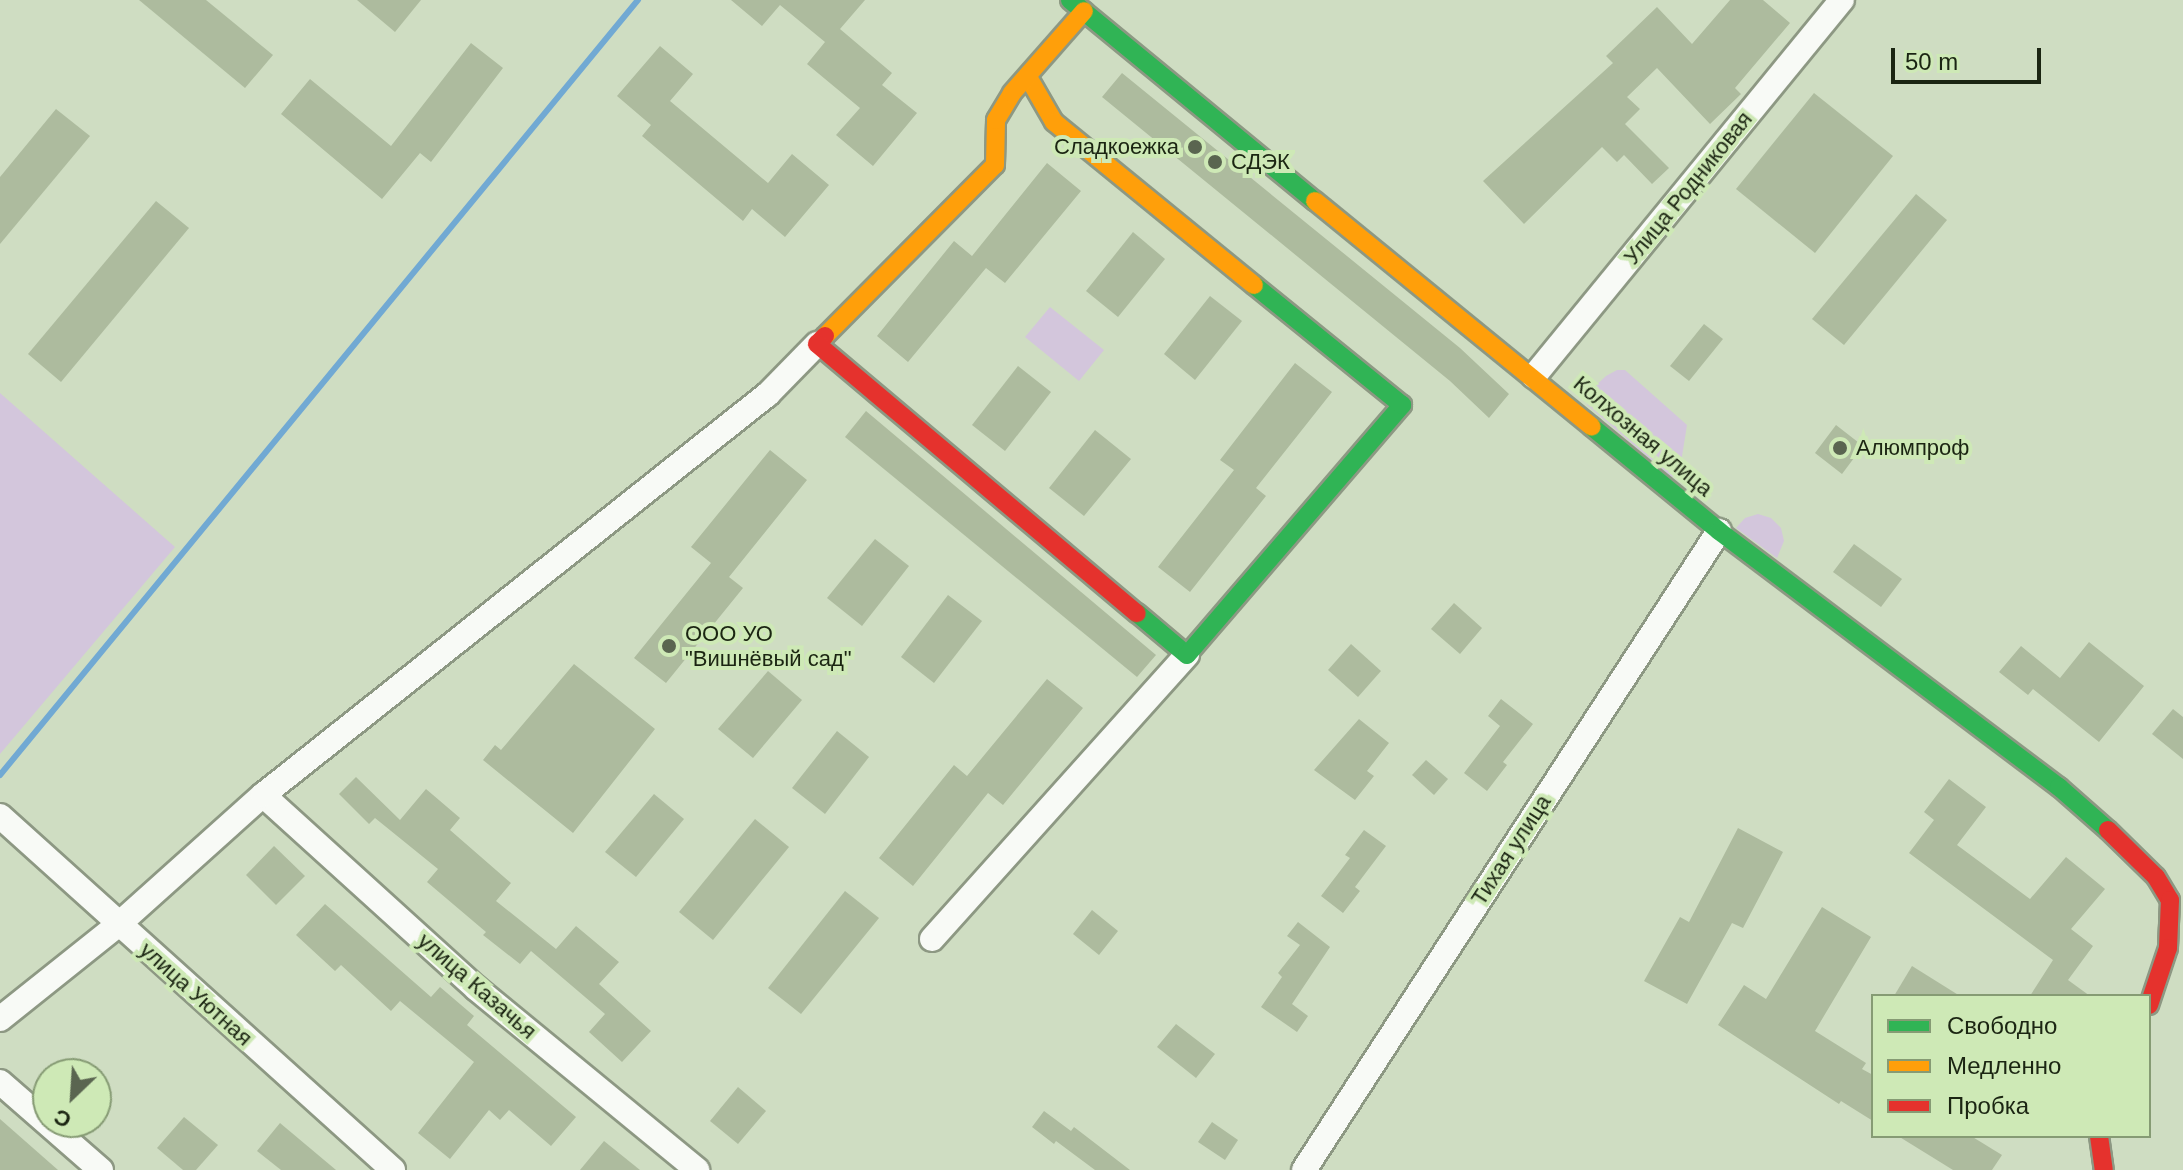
<!DOCTYPE html>
<html>
<head>
<meta charset="utf-8">
<style>
	body { margin:0 }
	#map { position:relative; width:2183px; height:1170px; overflow:hidden; background:#cfddc2; font-family:Arial,sans-serif }
	div>[style] { position:absolute }
	[style*='--x'] { left:calc(var(--x)*1px); top:calc(var(--y)*1px); width:calc(var(--w)*1px); rotate:calc(var(--a)*1deg) }
	.green>* { inset:0; background:#d3c6dc }
	.stream>* { height:6px; margin:-3px; padding:0 3px; transform-origin:3px; border-radius:3px; background:#71a9d3 }
	.building>* { inset:0; background:#adbb9e }
	.roads { filter:drop-shadow(2px 0 #8d9883) drop-shadow(-2px 0 #8d9883) drop-shadow(0 2px #8d9883) drop-shadow(0 -2px #8d9883) }
	.street>* { height:24px; margin:-12px; padding:0 12px; transform-origin:12px; border-radius:12px; background:#f8faf6 }
	.fast>* { height:18px; margin:-9px; padding:0 9px; transform-origin:9px; border-radius:9px; background:#30b455 }
	.slow>* { height:18px; margin:-9px; padding:0 9px; transform-origin:9px; border-radius:9px; background:#ff9f0a }
	.jam>* { height:18px; margin:-9px; padding:0 9px; transform-origin:9px; border-radius:9px; background:#e5322d }
	.dots>* { width:22px; height:22px; translate:-50% -50%; box-sizing:border-box; border:4px solid #cee9b6; border-radius:50% }
	span { translate:-50% -50%; white-space:nowrap; text-align:center; line-height:1.15; -webkit-text-stroke:8px #cee9b6; paint-order:stroke }
	.poi-label { font-size:22px; color:#1b2512 }
	.right { translate:-100% -50%; text-align:right }
	.left { translate:0 -50%; text-align:left }
	.street-label { font-size:22px; color:#1b2512 }
	.legend { position:absolute; left:1871px; top:994px; width:280px; height:144px; box-sizing:border-box; background:#cee9b6; border:2px solid #869b74; margin:0; padding:10px 14px; list-style:none; font-size:24px; color:#1b2512 }
	.legend li { display:flex; align-items:center; gap:16px; height:40px }
	.legend b { width:40px; border:2px solid #869b74 }
	.north { position:absolute; left:32px; top:1058px; width:80px; height:80px; box-sizing:border-box; background:#cee9b6; border:2px solid #869b74; border-radius:50%; rotate:205deg; font-size:22px; font-weight:700; line-height:32px; text-align:center; color:#1b2512 }
	.north::after { content:''; display:block; margin:auto; width:28px; height:36px; background:#5a6550; clip-path:polygon(50% 0,100% 100%,50% 72%,0 100%) }
	.scale { position:absolute; left:1891px; top:48px; width:150px; height:36px; box-sizing:border-box; border:4px solid #1b2512; border-top:0; padding-left:10px; font-size:24px; line-height:28px; white-space:nowrap; color:#1b2512; -webkit-text-stroke:6px #cee9b6; paint-order:stroke }
</style>
</head>
<body>
<div id="map">
	<div class="green">
		<i style="clip-path:polygon(1050px 307px,1104px 350px,1079px 381px,1025px 337px)"></i>
		<i style="clip-path:polygon(1617px 370px,1625px 370px,1687px 425px,1679px 475px,1671px 477px,1587px 405px,1590px 391px,1606px 376px)"></i>
		<i style="clip-path:polygon(0 393px,175px 547px,0 754px)"></i>
		<i style="clip-path:polygon(1758px 514px,1771px 518px,1781px 528px,1784px 541px,1777px 558px,1736px 528px,1745px 518px)"></i>
	</div>
	<div class="stream">
		<i style="--x:0;--y:775;--w:1004;--a:-50.54"></i>
	</div>
	<div class="building">
		<i style="clip-path:polygon(139px 0,206px 0,273px 55px,245px 88px)"></i>
		<i style="clip-path:polygon(357px 0,421px 0,395px 32px)"></i>
		<i style="clip-path:polygon(731px 0,865px 0,840px 29px,892px 73px,882px 85px,917px 113px,873px 166px,836px 135px,860px 108px,807px 64px,825px 42px,780px 5px,762px 26px)"></i>
		<i style="clip-path:polygon(1730px 0,1763px 0,1790px 23px,1735px 88px,1741px 94px,1710px 124px,1657px 68px,1627px 97px,1640px 109px,1625px 124px,1669px 168px,1652px 184px,1624px 155px,1617px 162px,1602px 147px,1524px 224px,1483px 181px,1613px 63px,1606px 56px,1657px 7px,1692px 44px)"></i>
		<i style="clip-path:polygon(471px 43px,503px 68px,431px 162px,420px 153px,382px 199px,281px 114px,310px 79px,391px 146px)"></i>
		<i style="clip-path:polygon(660px 46px,693px 74px,670px 101px,768px 183px,792px 154px,829px 185px,785px 237px,752px 209px,743px 221px,642px 136px,651px 125px,617px 96px)"></i>
		<i style="clip-path:polygon(1122px 73px,1460px 348px,1509px 394px,1489px 418px,1450px 381px,1102px 97px)"></i>
		<i style="clip-path:polygon(1814px 93px,1893px 156px,1815px 253px,1736px 189px)"></i>
		<i style="clip-path:polygon(56px 109px,90px 136px,0 244px,0 177px)"></i>
		<i style="clip-path:polygon(1047px 163px,1081px 191px,1005px 283px,986px 268px,908px 362px,877px 336px,954px 241px,972px 256px)"></i>
		<i style="clip-path:polygon(1916px 194px,1947px 220px,1844px 345px,1812px 319px)"></i>
		<i style="clip-path:polygon(156px 201px,189px 228px,61px 382px,28px 354px)"></i>
		<i style="clip-path:polygon(1133px 232px,1165px 259px,1118px 317px,1086px 291px)"></i>
		<i style="clip-path:polygon(1210px 296px,1242px 321px,1195px 380px,1164px 354px)"></i>
		<i style="clip-path:polygon(1704px 324px,1723px 339px,1689px 381px,1670px 366px)"></i>
		<i style="clip-path:polygon(1295px 363px,1332px 392px,1256px 488px,1266px 496px,1190px 592px,1158px 567px,1234px 470px,1220px 460px)"></i>
		<i style="clip-path:polygon(1018px 366px,1051px 392px,1005px 451px,972px 425px)"></i>
		<i style="clip-path:polygon(866px 411px,1156px 655px,1137px 677px,845px 437px)"></i>
		<i style="clip-path:polygon(1836px 425px,1863px 446px,1842px 474px,1815px 453px)"></i>
		<i style="clip-path:polygon(1095px 430px,1131px 459px,1084px 516px,1049px 488px)"></i>
		<i style="clip-path:polygon(770px 450px,807px 480px,729px 577px,743px 588px,666px 683px,634px 658px,711px 563px,691px 547px)"></i>
		<i style="clip-path:polygon(875px 539px,909px 566px,862px 626px,827px 598px)"></i>
		<i style="clip-path:polygon(1854px 544px,1902px 579px,1881px 607px,1833px 572px)"></i>
		<i style="clip-path:polygon(948px 595px,982px 621px,934px 683px,901px 657px)"></i>
		<i style="clip-path:polygon(1454px 603px,1482px 628px,1460px 654px,1431px 629px)"></i>
		<i style="clip-path:polygon(2089px 642px,2144px 686px,2099px 742px,2033px 689px,2028px 695px,1999px 672px,2021px 646px,2060px 678px)"></i>
		<i style="clip-path:polygon(1351px 644px,1381px 671px,1358px 697px,1328px 670px)"></i>
		<i style="clip-path:polygon(574px 664px,655px 729px,573px 833px,483px 760px,495px 745px,501px 750px)"></i>
		<i style="clip-path:polygon(768px 671px,802px 700px,753px 758px,718px 729px)"></i>
		<i style="clip-path:polygon(1047px 679px,1083px 708px,1003px 805px,988px 793px,913px 886px,879px 858px,954px 765px,967px 776px)"></i>
		<i style="clip-path:polygon(1501px 699px,1533px 724px,1503px 762px,1507px 765px,1487px 791px,1464px 773px,1500px 726px,1488px 716px)"></i>
		<i style="clip-path:polygon(2173px 709px,2183px 717px,2183px 759px,2152px 734px)"></i>
		<i style="clip-path:polygon(1359px 719px,1389px 743px,1367px 771px,1374px 776px,1355px 800px,1314px 770px)"></i>
		<i style="clip-path:polygon(837px 731px,869px 757px,825px 814px,792px 788px)"></i>
		<i style="clip-path:polygon(1426px 760px,1448px 779px,1434px 795px,1412px 775px)"></i>
		<i style="clip-path:polygon(356px 777px,400px 820px,426px 789px,460px 818px,450px 830px,511px 883px,496px 901px,556px 949px,576px 926px,619px 962px,599px 984px,651px 1031px,622px 1062px,589px 1032px,605px 1014px,531px 951px,520px 964px,483px 935px,486px 932px,427px 882px,438px 869px,375px 818px,369px 824px,339px 794px)"></i>
		<i style="clip-path:polygon(1949px 779px,1986px 807px,1957px 845px,2030px 899px,2066px 857px,2105px 889px,2071px 929px,2093px 946px,2068px 980px,2090px 996px,2030px 996px,2053px 960px,1909px 853px,1934px 820px,1924px 812px)"></i>
		<i style="clip-path:polygon(654px 794px,684px 819px,636px 877px,605px 852px)"></i>
		<i style="clip-path:polygon(755px 819px,789px 847px,713px 940px,679px 912px)"></i>
		<i style="clip-path:polygon(1738px 828px,1783px 852px,1743px 928px,1732px 923px,1687px 1004px,1644px 981px,1680px 917px,1689px 922px)"></i>
		<i style="clip-path:polygon(1364px 830px,1386px 846px,1355px 887px,1360px 891px,1343px 913px,1321px 896px,1350px 858px,1345px 855px)"></i>
		<i style="clip-path:polygon(274px 846px,305px 876px,276px 905px,246px 875px)"></i>
		<i style="clip-path:polygon(845px 891px,879px 918px,801px 1014px,768px 988px)"></i>
		<i style="clip-path:polygon(325px 904px,431px 997px,440px 987px,474px 1016px,467px 1025px,576px 1117px,551px 1146px,509px 1110px,500px 1120px,489px 1110px,450px 1159px,418px 1133px,474px 1062px,400px 1001px,391px 1011px,341px 965px,335px 971px,296px 935px)"></i>
		<i style="clip-path:polygon(1822px 907px,1871px 937px,1815px 1031px,1866px 1063px,1862px 1069px,1873px 1075px,1873px 1121px,1841px 1101px,1839px 1104px,1718px 1025px,1744px 985px,1766px 999px)"></i>
		<i style="clip-path:polygon(1092px 910px,1118px 931px,1099px 955px,1073px 934px)"></i>
		<i style="clip-path:polygon(1298px 922px,1330px 947px,1292px 1004px,1308px 1016px,1297px 1032px,1261px 1007px,1282px 977px,1278px 973px,1300px 945px,1287px 936px)"></i>
		<i style="clip-path:polygon(1912px 966px,1960px 996px,1894px 996px)"></i>
		<i style="clip-path:polygon(1176px 1024px,1215px 1054px,1196px 1078px,1157px 1047px)"></i>
		<i style="clip-path:polygon(738px 1087px,766px 1111px,738px 1144px,710px 1121px)"></i>
		<i style="clip-path:polygon(1044px 1111px,1071px 1131px,1074px 1127px,1130px 1170px,1095px 1170px,1056px 1141px,1054px 1144px,1032px 1127px)"></i>
		<i style="clip-path:polygon(184px 1117px,218px 1145px,196px 1170px,183px 1170px,157px 1148px)"></i>
		<i style="clip-path:polygon(0 1119px,58px 1170px,0 1170px)"></i>
		<i style="clip-path:polygon(1212px 1122px,1238px 1140px,1225px 1160px,1198px 1142px)"></i>
		<i style="clip-path:polygon(280px 1123px,336px 1170px,281px 1170px,257px 1151px)"></i>
		<i style="clip-path:polygon(1898px 1136px,1971px 1136px,2002px 1155px,1992px 1170px,1953px 1170px)"></i>
		<i style="clip-path:polygon(604px 1141px,640px 1170px,580px 1170px)"></i>
	</div>
	<div class="roads">
		<div class="street">
			<i style="--x:1534;--y:376;--w:486;--a:-50.7"></i>
			<i style="--x:263;--y:795;--w:289;--a:42.2"></i>
			<i style="--x:477;--y:989;--w:285;--a:39.4"></i>
			<i style="--x:0;--y:816;--w:529;--a:42.01"></i>
			<i style="--x:932;--y:939;--w:382;--a:-48.1"></i>
			<i style="--x:0;--y:1019;--w:152;--a:-38.6"></i>
			<i style="--x:119;--y:924;--w:193;--a:-41.9"></i>
			<i style="--x:263;--y:795;--w:645;--a:-38.45"></i>
			<i style="--x:768;--y:394;--w:70;--a:-45.6"></i>
			<i style="--x:0;--y:1082;--w:134;--a:41.1"></i>
			<i style="--x:1304;--y:1170;--w:762;--a:-57"></i>
		</div>
		<div class="fast">
			<i style="--x:1070;--y:0;--w:317;--a:39.4"></i>
			<i style="--x:1592;--y:427;--w:164;--a:39.3"></i>
			<i style="--x:1719;--y:531;--w:426;--a:37"></i>
			<i style="--x:2059;--y:787;--w:65;--a:41.3"></i>
			<i style="--x:1137;--y:613;--w:65;--a:40"></i>
			<i style="--x:1187;--y:655;--w:330;--a:-49.3"></i>
			<i style="--x:1402;--y:405;--w:191;--a:-141"></i>
		</div>
		<div class="slow">
			<i style="--x:1028;--y:77;--w:52;--a:60"></i>
			<i style="--x:1054;--y:122;--w:258;--a:39.2"></i>
			<i style="--x:1315;--y:201;--w:357;--a:39.2"></i>
			<i style="--x:825;--y:336;--w:241;--a:-45.2"></i>
			<i style="--x:995;--y:165;--w:45;--a:-88.7"></i>
			<i style="--x:996;--y:120;--w:31;--a:-59"></i>
			<i style="--x:1012;--y:93;--w:109;--a:-48.7"></i>
		</div>
		<div class="jam">
			<i style="--x:825;--y:336;--w:11;--a:135"></i>
			<i style="--x:817;--y:344;--w:418;--a:40.1"></i>
			<i style="--x:2108;--y:830;--w:67;--a:44.4"></i>
			<i style="--x:2156;--y:877;--w:27;--a:59"></i>
			<i style="--x:2170;--y:900;--w:48;--a:92.4"></i>
			<i style="--x:2168;--y:948;--w:60;--a:108.4"></i>
			<i style="--x:2099;--y:1136;--w:34;--a:82"></i>
		</div>
	</div>
	<div class="dots">
		<i style="left:1195px;top:147px;background:#5a6550"></i>
		<i style="left:1215px;top:162px;background:#5a6550"></i>
		<i style="left:1840px;top:448px;background:#5a6550"></i>
		<i style="left:669px;top:646px;background:#5a6550"></i>
	</div>
	<div class="poi-label">
		<span class="right" style="left:1179px;top:147px">Сладкоежка</span>
		<span class="left" style="left:1231px;top:162px">СДЭК</span>
		<span class="left" style="left:1856px;top:448px">Алюмпроф</span>
		<span class="left" style="left:685px;top:646px">ООО УО<br>"Вишнёвый сад"</span>
	</div>
	<div class="street-label">
		<span style="left:1688px;top:188px;rotate:-51deg">Улица Родниковая</span>
		<span style="left:1643px;top:436px;rotate:40deg">Колхозная улица</span>
		<span style="left:1511px;top:850px;rotate:-57deg">Тихая улица</span>
		<span style="left:477px;top:986px;rotate:41deg">улица Казачья</span>
		<span style="left:196px;top:994px;rotate:42deg">улица Уютная</span>
	</div>
	<ul class="legend">
	<li><b style="height:10px;background:#30b455"></b>Свободно</li>
	<li><b style="height:10px;background:#ff9f0a"></b>Медленно</li>
	<li><b style="height:10px;background:#e5322d"></b>Пробка</li>
	</ul>
	<div class="north">С</div>
	<div class="scale">50 m</div>
</div>
</body>
</html>
